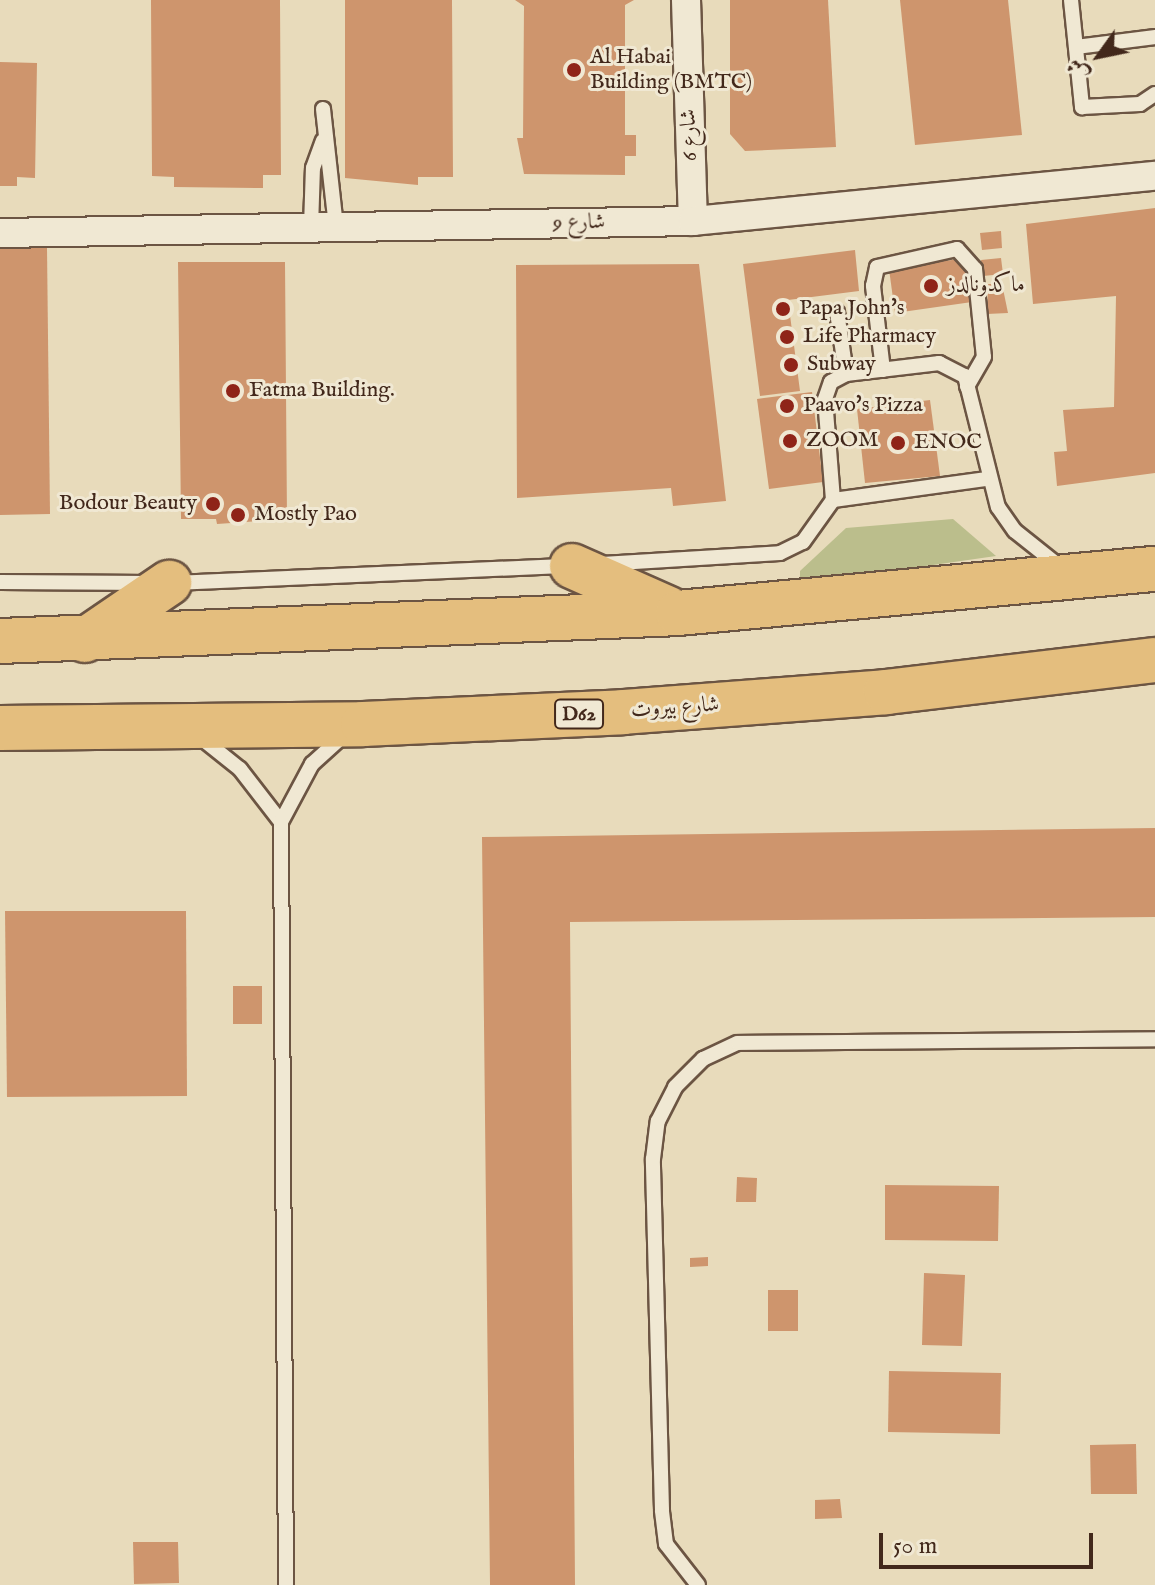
<!DOCTYPE html>
<html>
<head>
<meta charset="utf-8">
<style>
	body { margin:0 }
	#map { position:relative; width:1155px; height:1585px; overflow:hidden; background:#e8dbbb; font-family:"IM FELL English",Amiri,serif }
	div>[style] { position:absolute }
	[style*='--x'] { left:calc(var(--x)*1px); top:calc(var(--y)*1px); width:calc(var(--w)*1px); rotate:calc(var(--a)*1deg) }
	.green>* { inset:0; background:#bbbe8c }
	.building>* { inset:0; background:#ce956d }
	.roads { filter:drop-shadow(2px 0 #6c5543) drop-shadow(-2px 0 #6c5543) drop-shadow(0 2px #6c5543) drop-shadow(0 -2px #6c5543) }
	.service>* { height:14px; margin:-7px; padding:0 7px; transform-origin:7px; border-radius:7px; background:#f0e8d3 }
	.minor>* { height:28px; margin:-14px; padding:0 14px; transform-origin:14px; border-radius:14px; background:#f0e8d3 }
	.primary>* { height:44px; margin:-22px; padding:0 22px; transform-origin:22px; border-radius:22px; background:#e4be7e }
	.dots>* { width:22px; height:22px; translate:-50% -50%; box-sizing:border-box; border:4px solid #f0e8d3; border-radius:50% }
	span { translate:-50% -50%; white-space:nowrap; text-align:center; line-height:1.15; -webkit-text-stroke:6px #f0e8d3; paint-order:stroke }
	.shield-label span { padding:2px 6px; background:#f0e8d3; border:2px solid; border-radius:6px; -webkit-text-stroke-width:0 }
	.shield-label { font-size:20px; color:#42281b; font-weight:700 }
	.poi-label { font-size:22px; color:#42281b }
	.left { translate:0 -50%; text-align:left }
	.right { translate:-100% -50%; text-align:right }
	.street-label { font-size:22px; color:#42281b }
	.north { position:absolute; left:1059px; top:16px; width:80px; height:80px; -webkit-text-stroke:6px #f0e8d3; paint-order:stroke; rotate:237deg; font-size:22px; font-weight:700; line-height:32px; text-align:center; color:#42281b }
	.north::after { content:''; display:block; margin:auto; width:28px; height:36px; background:#42281b; clip-path:polygon(50% 0,100% 100%,50% 72%,0 100%) }
	.scale { position:absolute; left:879px; top:1533px; width:214px; height:36px; box-sizing:border-box; border:4px solid #42281b; border-top:0; padding-left:10px; font-size:24px; line-height:28px; white-space:nowrap; color:#42281b; -webkit-text-stroke:6px #f0e8d3; paint-order:stroke }
</style>
</head>
<body>
<div id="map">
	<div class="green">
		<i style="clip-path:polygon(953px 519px,996px 556px,800px 584px,800px 571px,846px 528px)"></i>
	</div>
	<div class="building">
		<i style="clip-path:polygon(151px 0,280px 0,281px 175px,263px 175px,263px 188px,174px 187px,174px 177px,152px 176px)"></i>
		<i style="clip-path:polygon(345px 0,452px 0,453px 177px,418px 177px,418px 185px,345px 178px)"></i>
		<i style="clip-path:polygon(515px 0,634px 0,625px 5px,625px 135px,636px 135px,636px 156px,625px 156px,625px 175px,524px 174px,517px 138px,523px 138px,524px 6px)"></i>
		<i style="clip-path:polygon(730px 0,828px 0,836px 147px,745px 151px,730px 134px)"></i>
		<i style="clip-path:polygon(900px 0,1008px 0,1022px 135px,915px 145px)"></i>
		<i style="clip-path:polygon(0 62px,37px 63px,35px 178px,17px 177px,17px 186px,0 186px)"></i>
		<i style="clip-path:polygon(1155px 208px,1155px 473px,1057px 486px,1054px 452px,1067px 451px,1063px 410px,1114px 407px,1116px 296px,1033px 304px,1026px 224px)"></i>
		<i style="clip-path:polygon(1001px 231px,1002px 248px,982px 250px,980px 233px)"></i>
		<i style="clip-path:polygon(0 248px,47px 248px,50px 514px,0 515px)"></i>
		<i style="clip-path:polygon(855px 250px,859px 291px,788px 300px,800px 391px,760px 396px,743px 264px)"></i>
		<i style="clip-path:polygon(966px 258px,972px 302px,895px 313px,889px 269px)"></i>
		<i style="clip-path:polygon(1001px 258px,1003px 274px,983px 276px,981px 260px)"></i>
		<i style="clip-path:polygon(178px 262px,285px 262px,287px 519px,217px 524px,216px 519px,181px 519px)"></i>
		<i style="clip-path:polygon(699px 264px,726px 501px,673px 506px,671px 488px,517px 498px,516px 265px)"></i>
		<i style="clip-path:polygon(988px 284px,1002px 284px,1008px 313px,987px 314px)"></i>
		<i style="clip-path:polygon(812px 392px,823px 482px,769px 489px,757px 399px)"></i>
		<i style="clip-path:polygon(930px 400px,940px 476px,865px 483px,857px 409px)"></i>
		<i style="clip-path:polygon(1155px 828px,1155px 917px,570px 922px,575px 1585px,490px 1585px,482px 837px)"></i>
		<i style="clip-path:polygon(5px 911px,186px 911px,187px 1096px,7px 1097px)"></i>
		<i style="clip-path:polygon(233px 986px,262px 986px,262px 1024px,233px 1024px)"></i>
		<i style="clip-path:polygon(737px 1177px,757px 1178px,756px 1202px,736px 1202px)"></i>
		<i style="clip-path:polygon(885px 1185px,999px 1186px,998px 1241px,885px 1240px)"></i>
		<i style="clip-path:polygon(708px 1257px,708px 1266px,690px 1267px,690px 1258px)"></i>
		<i style="clip-path:polygon(924px 1273px,965px 1275px,962px 1346px,922px 1345px)"></i>
		<i style="clip-path:polygon(768px 1290px,798px 1290px,798px 1331px,768px 1331px)"></i>
		<i style="clip-path:polygon(889px 1371px,1001px 1373px,1000px 1434px,888px 1432px)"></i>
		<i style="clip-path:polygon(1136px 1444px,1137px 1494px,1091px 1494px,1090px 1445px)"></i>
		<i style="clip-path:polygon(840px 1499px,842px 1518px,815px 1519px,815px 1500px)"></i>
		<i style="clip-path:polygon(133px 1542px,178px 1542px,179px 1583px,134px 1584px)"></i>
	</div>
	<div class="roads">
		<div class="service">
			<i style="--x:1071;--y:0;--w:108;--a:84.1"></i>
			<i style="--x:1082;--y:107;--w:58;--a:-3"></i>
			<i style="--x:1140;--y:104;--w:18;--a:-34"></i>
			<i style="--x:1076;--y:47;--w:80;--a:-7.2"></i>
			<i style="--x:323;--y:109;--w:118;--a:83.7"></i>
			<i style="--x:311;--y:227;--w:59;--a:-88.1"></i>
			<i style="--x:313;--y:168;--w:29;--a:-70"></i>
			<i style="--x:837;--y:312;--w:63;--a:81.7"></i>
			<i style="--x:883;--y:370;--w:85;--a:-96.8"></i>
			<i style="--x:873;--y:286;--w:19;--a:-78"></i>
			<i style="--x:877;--y:267;--w:82;--a:-12.7"></i>
			<i style="--x:957;--y:249;--w:27;--a:48"></i>
			<i style="--x:975;--y:269;--w:88;--a:84.2"></i>
			<i style="--x:984;--y:357;--w:34;--a:120"></i>
			<i style="--x:833;--y:500;--w:154;--a:-7.8"></i>
			<i style="--x:602;--y:564;--w:178;--a:-3.5"></i>
			<i style="--x:780;--y:553;--w:25;--a:-26"></i>
			<i style="--x:803;--y:542;--w:52;--a:-54.5"></i>
			<i style="--x:833;--y:500;--w:101;--a:-94.5"></i>
			<i style="--x:825;--y:399;--w:18;--a:-71"></i>
			<i style="--x:831;--y:382;--w:17;--a:-28"></i>
			<i style="--x:846;--y:374;--w:94;--a:-6.7"></i>
			<i style="--x:939;--y:363;--w:29;--a:27"></i>
			<i style="--x:965;--y:376;--w:135;--a:75.9"></i>
			<i style="--x:998;--y:507;--w:29;--a:55"></i>
			<i style="--x:1015;--y:531;--w:56;--a:38.5"></i>
			<i style="--x:0;--y:582;--w:149;--a:0.4"></i>
			<i style="--x:174;--y:583;--w:395;--a:-2.5"></i>
			<i style="--x:200;--y:737;--w:51;--a:38.7"></i>
			<i style="--x:240;--y:769;--w:67;--a:52.3"></i>
			<i style="--x:286;--y:1585;--w:763;--a:-90.38"></i>
			<i style="--x:281;--y:822;--w:66;--a:-61.9"></i>
			<i style="--x:312;--y:764;--w:42;--a:-42.1"></i>
			<i style="--x:698;--y:1585;--w:52;--a:-128"></i>
			<i style="--x:666;--y:1544;--w:34;--a:-97"></i>
			<i style="--x:662;--y:1510;--w:351;--a:-91.5"></i>
			<i style="--x:653;--y:1159;--w:38;--a:-83"></i>
			<i style="--x:658;--y:1121;--w:38;--a:-63"></i>
			<i style="--x:675;--y:1087;--w:40;--a:-45"></i>
			<i style="--x:703;--y:1059;--w:38;--a:-25"></i>
			<i style="--x:738;--y:1043;--w:417;--a:-0.5"></i>
		</div>
		<div class="minor">
			<i style="--x:686;--y:0;--w:221;--a:88.2"></i>
			<i style="--x:0;--y:233;--w:693;--a:-0.99"></i>
			<i style="--x:693;--y:221;--w:464;--a:-5.6"></i>
		</div>
		<div class="primary">
			<i style="--x:572;--y:566;--w:106;--a:23.9"></i>
			<i style="--x:85;--y:640;--w:102;--a:-34.2"></i>
			<i style="--x:0;--y:641;--w:679;--a:-2.36"></i>
			<i style="--x:678;--y:613;--w:479;--a:-5.3"></i>
			<i style="--x:0;--y:728;--w:363;--a:-0.6"></i>
			<i style="--x:363;--y:724;--w:260;--a:-2.6"></i>
			<i style="--x:623;--y:712;--w:264;--a:-4.3"></i>
			<i style="--x:886;--y:692;--w:271;--a:-6.8"></i>
		</div>
	</div>
	<div class="dots">
		<i style="left:574px;top:70px;background:#8f2418"></i>
		<i style="left:931px;top:286px;background:#8f2418"></i>
		<i style="left:783px;top:309px;background:#8f2418"></i>
		<i style="left:787px;top:337px;background:#8f2418"></i>
		<i style="left:791px;top:365px;background:#8f2418"></i>
		<i style="left:233px;top:391px;background:#8f2418"></i>
		<i style="left:787px;top:406px;background:#8f2418"></i>
		<i style="left:790px;top:441px;background:#8f2418"></i>
		<i style="left:898px;top:443px;background:#8f2418"></i>
		<i style="left:213px;top:504px;background:#8f2418"></i>
		<i style="left:238px;top:515px;background:#8f2418"></i>
	</div>
	<div class="shield-label">
		<span style="left:579px;top:714px">D62</span>
	</div>
	<div class="poi-label">
		<span class="left" style="left:590px;top:70px">Al Habai<br>Building (BMTC)</span>
		<span class="left" style="left:947px;top:286px">ماكدونالدز</span>
		<span class="left" style="left:799px;top:309px">Papa John's</span>
		<span class="left" style="left:803px;top:337px">Life Pharmacy</span>
		<span class="left" style="left:807px;top:365px">Subway</span>
		<span class="left" style="left:249px;top:391px">Fatma Building.</span>
		<span class="left" style="left:803px;top:406px">Paavo's Pizza</span>
		<span class="left" style="left:806px;top:441px">ZOOM</span>
		<span class="left" style="left:914px;top:443px">ENOC</span>
		<span class="right" style="left:197px;top:504px">Bodour Beauty</span>
		<span class="left" style="left:254px;top:515px">Mostly Pao</span>
	</div>
	<div class="street-label">
		<span style="left:690px;top:135px;rotate:-92deg">شارع 6</span>
		<span style="left:579px;top:223px;rotate:-1deg">شارع 9</span>
		<span style="left:675px;top:708px;rotate:-4deg">شارع بيروت</span>
	</div>
	<div class="north">ش</div>
	<div class="scale">50 m</div>
</div>
</body>
</html>
